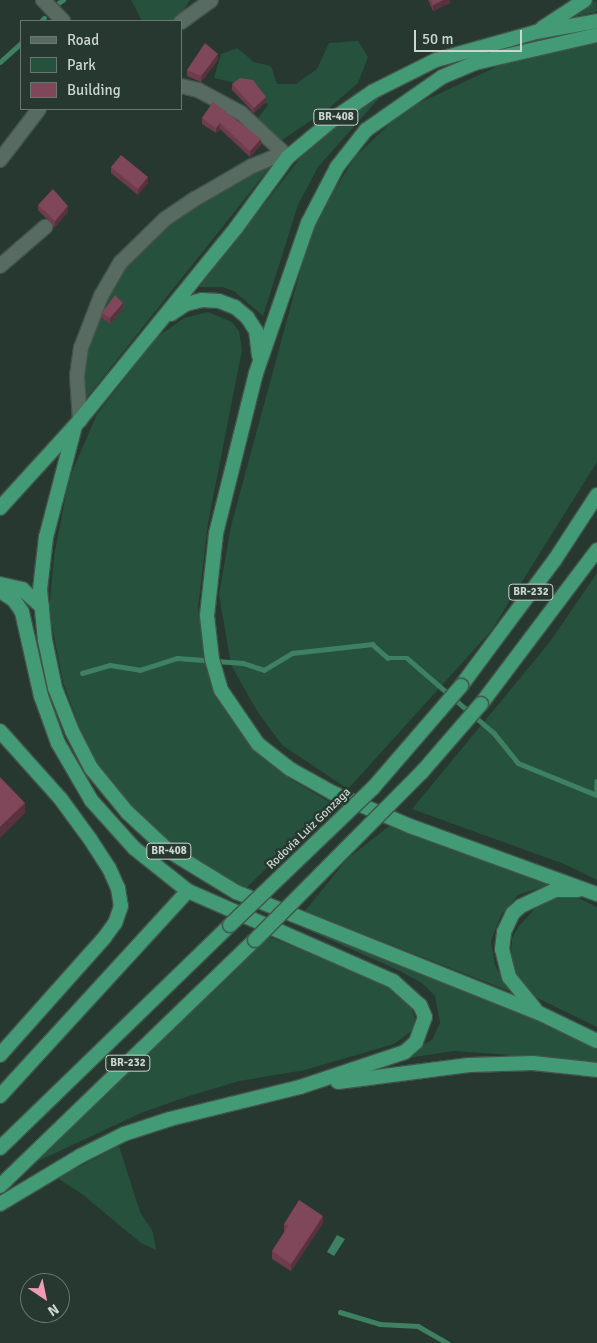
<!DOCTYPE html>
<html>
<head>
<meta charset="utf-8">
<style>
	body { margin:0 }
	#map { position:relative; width:597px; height:1343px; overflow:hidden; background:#26382f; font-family:Signika,sans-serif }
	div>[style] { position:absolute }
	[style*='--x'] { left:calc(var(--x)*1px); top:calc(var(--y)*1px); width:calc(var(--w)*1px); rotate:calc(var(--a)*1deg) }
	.green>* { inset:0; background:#26513d }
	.water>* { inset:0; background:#3e8062 }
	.stream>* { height:4.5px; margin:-2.25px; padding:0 2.25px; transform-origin:2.25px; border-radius:2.25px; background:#3e8062 }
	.roads { filter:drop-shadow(1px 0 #43534b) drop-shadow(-1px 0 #43534b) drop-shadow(0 1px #43534b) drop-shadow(0 -1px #43534b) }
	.minor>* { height:14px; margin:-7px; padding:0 7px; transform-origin:7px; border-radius:7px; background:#576b61 }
	.trunk>* { height:14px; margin:-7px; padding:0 7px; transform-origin:7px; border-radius:7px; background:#439b76 }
	.bridges { filter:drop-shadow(1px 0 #43534b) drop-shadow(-1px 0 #43534b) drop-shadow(0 1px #43534b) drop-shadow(0 -1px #43534b) }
	.trunk-bridge>* { height:14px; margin:-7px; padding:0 7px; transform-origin:7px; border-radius:7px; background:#439b76 }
	.wall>* { inset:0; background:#6e3c4d }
	.shaded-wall>* { inset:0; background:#5a313f }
	.building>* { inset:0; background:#80465a }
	span { translate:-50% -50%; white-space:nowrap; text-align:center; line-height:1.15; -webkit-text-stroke:5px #26382f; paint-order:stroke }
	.shield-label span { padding:1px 4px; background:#26382f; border:1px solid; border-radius:4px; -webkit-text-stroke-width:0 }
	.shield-label { font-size:11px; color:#cbd6d0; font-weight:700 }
	.street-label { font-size:12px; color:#cbd6d0 }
	.legend { position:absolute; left:20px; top:20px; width:162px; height:90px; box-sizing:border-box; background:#26382f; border:1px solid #68776f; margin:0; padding:6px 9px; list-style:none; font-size:15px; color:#cbd6d0 }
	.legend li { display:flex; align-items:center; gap:10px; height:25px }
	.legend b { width:25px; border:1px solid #68776f }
	.north { position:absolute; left:20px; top:1273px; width:50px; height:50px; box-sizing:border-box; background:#26382f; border:1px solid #68776f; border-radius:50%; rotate:146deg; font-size:14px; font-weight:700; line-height:20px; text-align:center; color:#cbd6d0 }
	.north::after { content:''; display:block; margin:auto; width:18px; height:22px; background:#f09ab6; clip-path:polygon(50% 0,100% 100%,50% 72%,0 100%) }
	.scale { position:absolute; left:414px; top:30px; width:108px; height:22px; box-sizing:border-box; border:2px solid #cbd6d0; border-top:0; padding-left:6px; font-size:15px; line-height:18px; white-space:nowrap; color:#cbd6d0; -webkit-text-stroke:4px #26382f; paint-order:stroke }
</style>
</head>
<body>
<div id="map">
	<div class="green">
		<i style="clip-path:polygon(131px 0,190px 0,177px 21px,142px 21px)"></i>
		<i style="clip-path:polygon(596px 0,597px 12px,571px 17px)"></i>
		<i style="clip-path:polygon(358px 41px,368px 57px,358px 83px,328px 109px,279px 142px,258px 118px,268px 105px,266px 102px,240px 84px,214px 78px,221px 54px,237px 48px,254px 62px,271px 66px,277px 84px,296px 84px,317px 69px,329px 43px)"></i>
		<i style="clip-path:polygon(597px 43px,597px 462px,491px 631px,348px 789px,282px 745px,257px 711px,231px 665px,219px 594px,231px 526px,313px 224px,355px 157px,404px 110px,509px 61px)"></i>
		<i style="clip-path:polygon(381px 96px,318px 167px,298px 205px,263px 316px,234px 291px,222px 287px,199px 287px,301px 157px,332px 127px)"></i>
		<i style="clip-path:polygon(274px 162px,81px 405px,79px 377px,90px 333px,112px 282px,172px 215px)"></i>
		<i style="clip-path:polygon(208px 312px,232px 322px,239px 331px,242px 350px,208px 523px,198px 608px,206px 669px,218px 695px,260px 751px,292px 780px,333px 804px,244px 890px,173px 847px,122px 801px,87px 748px,63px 682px,49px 611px,54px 556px,69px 479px,97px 414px,157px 337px,184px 318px)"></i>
		<i style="clip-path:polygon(597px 573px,597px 880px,564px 864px,412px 809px,549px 643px)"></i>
		<i style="clip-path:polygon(392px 824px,555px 883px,518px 895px,501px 915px,491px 941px,495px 965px,509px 991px,305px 911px,347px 859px)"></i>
		<i style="clip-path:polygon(554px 896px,576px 897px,597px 907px,597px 1027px,527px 993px,511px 964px,512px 938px,519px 926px,543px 900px)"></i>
		<i style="clip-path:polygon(292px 919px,540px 1019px,597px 1047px,597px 1065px,550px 1058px,454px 1051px,395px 1060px,432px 1040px,440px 1023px,435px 996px,422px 983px,398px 970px,290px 922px)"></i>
		<i style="clip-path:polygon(262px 934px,390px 985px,409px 1002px,415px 1018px,413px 1030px,394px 1044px,305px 1070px,239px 1081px,186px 1097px,141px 1113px,38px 1161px)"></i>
		<i style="clip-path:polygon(119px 1146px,140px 1212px,153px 1232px,156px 1250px,141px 1243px,82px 1194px,57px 1178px)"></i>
	</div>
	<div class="water">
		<i style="clip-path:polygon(337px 1235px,345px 1239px,334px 1256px,327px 1252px)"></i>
	</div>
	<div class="stream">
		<i style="--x:57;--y:4;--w:7;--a:-34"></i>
		<i style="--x:41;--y:21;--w:4;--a:-45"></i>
		<i style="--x:0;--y:62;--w:28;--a:-42"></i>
		<i style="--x:82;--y:673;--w:29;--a:-16"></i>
		<i style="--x:110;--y:665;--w:30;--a:9"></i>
		<i style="--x:140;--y:670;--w:39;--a:-18"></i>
		<i style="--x:177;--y:658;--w:66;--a:4.3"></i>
		<i style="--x:243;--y:663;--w:22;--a:18"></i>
		<i style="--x:264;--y:670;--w:33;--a:-31"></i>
		<i style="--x:292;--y:653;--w:81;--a:-6.4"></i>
		<i style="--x:372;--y:644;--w:21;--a:41"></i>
		<i style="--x:388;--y:658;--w:19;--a:0"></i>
		<i style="--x:407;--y:658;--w:115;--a:40.8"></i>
		<i style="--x:494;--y:733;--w:38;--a:51"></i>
		<i style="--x:518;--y:763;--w:85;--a:22.1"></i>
		<i style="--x:597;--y:781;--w:12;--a:90"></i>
		<i style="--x:340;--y:1312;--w:42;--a:16.7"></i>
		<i style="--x:380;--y:1324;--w:38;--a:3"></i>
		<i style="--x:418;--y:1326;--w:34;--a:30"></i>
	</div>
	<div class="roads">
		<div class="minor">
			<i style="--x:43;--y:0;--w:29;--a:46"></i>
			<i style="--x:181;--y:22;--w:37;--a:-36"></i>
			<i style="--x:181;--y:86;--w:17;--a:13"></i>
			<i style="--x:198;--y:90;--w:49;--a:28.1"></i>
			<i style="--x:241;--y:113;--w:64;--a:43.1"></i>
			<i style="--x:0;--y:160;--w:64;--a:-52.6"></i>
			<i style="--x:0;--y:266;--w:60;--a:-40.9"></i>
			<i style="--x:80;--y:420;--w:44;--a:-93.9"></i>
			<i style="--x:77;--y:376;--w:28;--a:-82"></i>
			<i style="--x:81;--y:348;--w:56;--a:-69"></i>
			<i style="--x:101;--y:296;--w:39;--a:-60"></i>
			<i style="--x:121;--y:262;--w:62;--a:-44.3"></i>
			<i style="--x:165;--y:219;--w:36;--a:-34"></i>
			<i style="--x:195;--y:199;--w:66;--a:-30.1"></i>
			<i style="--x:252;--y:166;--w:35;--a:-22"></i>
		</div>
		<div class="trunk">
			<i style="--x:542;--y:28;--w:51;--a:-33.1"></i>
			<i style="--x:597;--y:35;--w:125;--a:167.1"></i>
			<i style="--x:475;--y:63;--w:36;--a:157"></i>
			<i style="--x:442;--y:77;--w:93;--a:145.1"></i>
			<i style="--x:366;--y:130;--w:47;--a:128.1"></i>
			<i style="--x:337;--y:167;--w:63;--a:117.4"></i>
			<i style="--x:308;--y:223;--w:159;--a:109.1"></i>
			<i style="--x:256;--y:373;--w:166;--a:104"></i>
			<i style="--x:216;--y:534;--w:82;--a:96.3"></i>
			<i style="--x:207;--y:616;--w:43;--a:83.4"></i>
			<i style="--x:212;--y:659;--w:32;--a:74"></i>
			<i style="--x:221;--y:690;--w:65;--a:55.6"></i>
			<i style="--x:258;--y:744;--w:41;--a:38"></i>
			<i style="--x:290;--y:769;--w:49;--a:29.2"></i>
			<i style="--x:333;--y:793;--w:84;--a:23.2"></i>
			<i style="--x:410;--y:826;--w:199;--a:20"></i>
			<i style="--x:171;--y:314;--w:18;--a:-34"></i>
			<i style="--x:186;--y:304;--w:16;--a:-14"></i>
			<i style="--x:202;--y:300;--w:17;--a:3"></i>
			<i style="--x:219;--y:301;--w:17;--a:21"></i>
			<i style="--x:235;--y:307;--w:16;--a:40"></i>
			<i style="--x:247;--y:317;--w:17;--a:57"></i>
			<i style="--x:256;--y:331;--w:25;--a:83"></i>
			<i style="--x:75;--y:426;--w:115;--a:104.6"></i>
			<i style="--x:46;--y:537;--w:53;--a:96.5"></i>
			<i style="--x:40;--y:590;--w:50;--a:84.3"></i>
			<i style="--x:45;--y:640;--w:49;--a:78.2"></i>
			<i style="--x:55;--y:688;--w:46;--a:68.4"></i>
			<i style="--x:72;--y:731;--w:42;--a:62.8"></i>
			<i style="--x:91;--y:768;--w:57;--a:50.7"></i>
			<i style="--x:127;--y:812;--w:57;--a:42.9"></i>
			<i style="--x:169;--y:851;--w:79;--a:31.5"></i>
			<i style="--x:236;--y:892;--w:326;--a:21.8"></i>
			<i style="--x:539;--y:1013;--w:64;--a:25.8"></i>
			<i style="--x:0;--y:508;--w:119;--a:-47.7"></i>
			<i style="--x:80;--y:420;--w:247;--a:-50.9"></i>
			<i style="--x:236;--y:228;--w:88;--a:-53.8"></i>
			<i style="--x:288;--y:157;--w:62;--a:-39.8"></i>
			<i style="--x:336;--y:117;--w:44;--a:-34.8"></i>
			<i style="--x:372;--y:92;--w:72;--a:-26.6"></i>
			<i style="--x:436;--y:60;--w:104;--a:-15.6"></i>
			<i style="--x:536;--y:32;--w:62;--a:-10.2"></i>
			<i style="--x:0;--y:584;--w:23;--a:13"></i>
			<i style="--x:22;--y:589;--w:27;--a:42"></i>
			<i style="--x:0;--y:591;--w:17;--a:33"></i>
			<i style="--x:14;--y:600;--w:14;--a:56"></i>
			<i style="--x:22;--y:612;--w:86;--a:77.3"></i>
			<i style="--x:41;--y:696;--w:50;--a:70.1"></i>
			<i style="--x:58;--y:743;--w:66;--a:59.9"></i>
			<i style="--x:91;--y:800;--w:64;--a:48.1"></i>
			<i style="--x:134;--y:848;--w:69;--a:38.5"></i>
			<i style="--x:188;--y:891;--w:224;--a:23.7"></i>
			<i style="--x:393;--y:981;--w:36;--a:42"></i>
			<i style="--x:420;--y:1005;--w:13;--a:67"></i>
			<i style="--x:425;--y:1017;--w:27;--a:110"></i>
			<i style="--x:416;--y:1042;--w:15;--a:138"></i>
			<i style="--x:405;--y:1052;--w:111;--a:161.6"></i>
			<i style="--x:300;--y:1087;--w:134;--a:166.2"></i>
			<i style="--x:170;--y:1119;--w:48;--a:161.9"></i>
			<i style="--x:124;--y:1134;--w:49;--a:153.4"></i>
			<i style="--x:80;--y:1156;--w:93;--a:149"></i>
			<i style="--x:461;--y:686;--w:156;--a:-53.4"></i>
			<i style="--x:554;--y:561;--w:79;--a:-56.9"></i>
			<i style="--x:481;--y:704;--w:193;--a:-53"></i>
			<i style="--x:0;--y:731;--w:90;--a:48.2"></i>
			<i style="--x:60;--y:798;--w:51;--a:53.8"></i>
			<i style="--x:90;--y:839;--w:35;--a:57"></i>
			<i style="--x:109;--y:868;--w:22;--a:66"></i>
			<i style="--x:118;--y:888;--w:18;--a:81"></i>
			<i style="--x:121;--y:906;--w:18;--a:109"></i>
			<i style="--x:115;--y:923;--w:17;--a:126"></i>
			<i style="--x:105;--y:937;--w:158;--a:131.7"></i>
			<i style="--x:535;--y:1009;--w:41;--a:-129.1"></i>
			<i style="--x:509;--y:977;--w:29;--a:-104"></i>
			<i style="--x:502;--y:949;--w:17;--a:-83"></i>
			<i style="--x:504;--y:932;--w:21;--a:-65"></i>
			<i style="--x:513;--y:913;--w:11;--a:-41"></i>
			<i style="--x:521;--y:906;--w:38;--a:-25"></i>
			<i style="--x:555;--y:890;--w:23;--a:0"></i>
			<i style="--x:338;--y:1082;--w:132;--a:-7.4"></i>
			<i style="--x:469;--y:1065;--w:64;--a:-1.8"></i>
			<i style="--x:533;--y:1063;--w:64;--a:6.2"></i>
			<i style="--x:0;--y:1096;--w:278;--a:-47.5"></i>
			<i style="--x:0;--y:1148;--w:320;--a:-44.1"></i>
			<i style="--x:0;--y:1186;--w:354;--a:-44"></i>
		</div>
	</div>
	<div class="bridges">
		<div class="trunk-bridge">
			<i style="--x:230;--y:925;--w:198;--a:-43.8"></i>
			<i style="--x:373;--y:788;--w:135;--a:-49.2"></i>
			<i style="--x:255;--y:940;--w:237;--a:-45.2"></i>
			<i style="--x:422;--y:772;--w:90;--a:-49.1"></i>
		</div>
	</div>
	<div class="wall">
		<i style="clip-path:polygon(428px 0,450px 0,450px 3px,433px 11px)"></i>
		<i style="clip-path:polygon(218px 60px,201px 82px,187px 76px,187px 70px)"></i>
		<i style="clip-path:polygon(232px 84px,266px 102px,254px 113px,232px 90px)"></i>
		<i style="clip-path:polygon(213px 102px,261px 145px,250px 157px,220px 129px,216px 133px,202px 124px,202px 118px)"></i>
		<i style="clip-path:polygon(111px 167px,148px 183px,138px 195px,111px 173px)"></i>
		<i style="clip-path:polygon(38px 205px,68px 212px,55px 227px,38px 210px)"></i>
		<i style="clip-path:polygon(123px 309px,110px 324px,102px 318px,102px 313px)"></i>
		<i style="clip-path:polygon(323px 1223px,291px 1271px,272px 1259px,272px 1251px,285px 1232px,284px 1231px,284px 1224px)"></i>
	</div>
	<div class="shaded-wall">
		<i style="clip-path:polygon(443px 0,450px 0,450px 3px,433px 11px,433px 5px)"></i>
		<i style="clip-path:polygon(218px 54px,218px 60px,201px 82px,201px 76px)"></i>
		<i style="clip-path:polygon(266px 97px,266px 102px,254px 113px,254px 108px)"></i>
		<i style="clip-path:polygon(220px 123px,220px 129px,216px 133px,216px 128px)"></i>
		<i style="clip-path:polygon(261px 139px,261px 145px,250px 157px,250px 151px)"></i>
		<i style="clip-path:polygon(148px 177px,148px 183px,138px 195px,138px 189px)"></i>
		<i style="clip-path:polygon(68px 206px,68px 212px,55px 227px,55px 221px)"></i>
		<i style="clip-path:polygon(123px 303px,123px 309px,110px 324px,110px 318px)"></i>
		<i style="clip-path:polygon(25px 803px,25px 813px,0 838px,0 827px)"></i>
		<i style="clip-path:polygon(323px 1216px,323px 1223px,291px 1271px,291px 1264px)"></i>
	</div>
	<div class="building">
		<i style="clip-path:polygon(431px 0,443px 0,433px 5px)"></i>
		<i style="clip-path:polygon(205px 43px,218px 54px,201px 76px,187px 70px)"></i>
		<i style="clip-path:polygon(240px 78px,253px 80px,266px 97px,254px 108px,232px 84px)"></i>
		<i style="clip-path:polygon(213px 102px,261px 139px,250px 151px,220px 123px,216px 128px,202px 118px)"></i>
		<i style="clip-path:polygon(121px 155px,148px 177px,138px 189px,111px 167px)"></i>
		<i style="clip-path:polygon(53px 189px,68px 206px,55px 221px,38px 205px)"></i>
		<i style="clip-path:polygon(115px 295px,123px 303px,110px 318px,102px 313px)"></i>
		<i style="clip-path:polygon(0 777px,25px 803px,0 827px)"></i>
		<i style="clip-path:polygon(299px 1200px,323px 1216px,291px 1264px,272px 1251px,288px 1226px,284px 1224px)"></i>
	</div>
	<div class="shield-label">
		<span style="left:336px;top:117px">BR-408</span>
		<span style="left:531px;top:592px">BR-232</span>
		<span style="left:169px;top:851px">BR-408</span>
		<span style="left:128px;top:1063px">BR-232</span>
	</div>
	<div class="street-label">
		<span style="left:309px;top:829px;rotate:-44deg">Rodovia Luiz Gonzaga</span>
	</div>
	<ul class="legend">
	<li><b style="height:6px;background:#576b61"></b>Road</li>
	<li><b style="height:14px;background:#26513d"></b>Park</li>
	<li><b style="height:14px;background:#80465a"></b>Building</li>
	</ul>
	<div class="north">N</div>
	<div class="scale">50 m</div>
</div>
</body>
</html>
